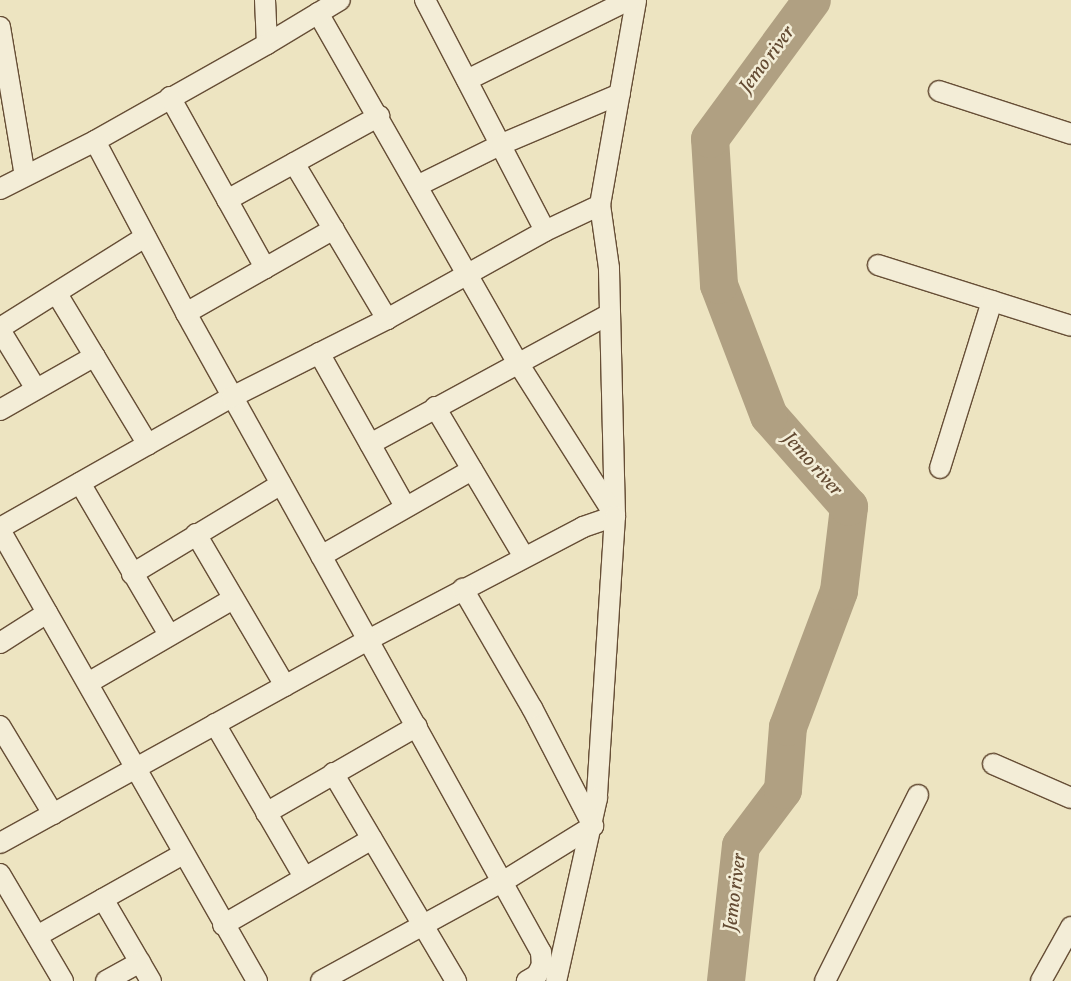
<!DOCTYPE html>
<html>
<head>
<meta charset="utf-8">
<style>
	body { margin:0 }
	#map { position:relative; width:1071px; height:981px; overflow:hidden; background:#ede4c1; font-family:Vollkorn,serif }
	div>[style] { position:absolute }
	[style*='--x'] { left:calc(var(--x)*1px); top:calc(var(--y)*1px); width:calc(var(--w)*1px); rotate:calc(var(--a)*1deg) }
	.river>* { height:38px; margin:-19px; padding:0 19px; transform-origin:19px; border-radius:19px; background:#b0a082 }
	.roads { filter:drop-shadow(1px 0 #664e36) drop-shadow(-1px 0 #664e36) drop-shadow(0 1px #664e36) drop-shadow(0 -1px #664e36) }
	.street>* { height:20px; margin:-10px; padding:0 10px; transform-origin:10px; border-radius:10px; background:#f3edd7 }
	span { translate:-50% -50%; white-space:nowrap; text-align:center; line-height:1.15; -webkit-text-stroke:5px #f3edd7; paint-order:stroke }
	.water-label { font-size:20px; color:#634a32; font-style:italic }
</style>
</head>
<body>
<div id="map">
	<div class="river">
		<i style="--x:726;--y:981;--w:136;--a:-83.7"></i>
		<i style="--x:741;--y:846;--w:70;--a:-53.1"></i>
		<i style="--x:783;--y:790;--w:63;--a:-85.5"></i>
		<i style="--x:788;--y:727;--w:145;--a:-69.4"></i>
		<i style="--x:839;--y:591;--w:85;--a:-83.2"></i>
		<i style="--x:849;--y:507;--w:121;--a:-131.3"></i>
		<i style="--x:769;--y:416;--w:140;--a:-110.9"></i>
		<i style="--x:719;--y:285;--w:146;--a:-93.5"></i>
		<i style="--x:710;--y:139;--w:172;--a:-53.7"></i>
	</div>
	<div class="roads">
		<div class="street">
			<i style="--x:265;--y:0;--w:44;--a:87.4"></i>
			<i style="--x:267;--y:44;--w:197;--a:150.6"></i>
			<i style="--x:95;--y:141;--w:195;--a:62.1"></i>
			<i style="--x:186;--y:313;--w:374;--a:60.9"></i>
			<i style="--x:368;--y:640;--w:243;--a:-27.7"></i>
			<i style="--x:583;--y:527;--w:34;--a:-19"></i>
			<i style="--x:615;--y:516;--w:248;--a:-91.4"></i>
			<i style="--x:609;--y:268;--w:64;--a:-98.1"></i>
			<i style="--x:600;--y:205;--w:208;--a:-80"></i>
			<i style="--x:425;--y:0;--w:260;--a:62.5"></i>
			<i style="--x:318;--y:13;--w:403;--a:60.3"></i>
			<i style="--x:518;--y:363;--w:181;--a:57.6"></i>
			<i style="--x:615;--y:516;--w:283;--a:93.7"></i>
			<i style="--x:597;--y:798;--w:188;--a:102.6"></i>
			<i style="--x:0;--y:27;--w:151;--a:80.5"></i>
			<i style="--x:267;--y:44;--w:85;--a:-31.1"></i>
			<i style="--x:467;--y:80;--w:181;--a:-26.3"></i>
			<i style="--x:939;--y:91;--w:139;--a:18"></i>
			<i style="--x:170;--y:97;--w:196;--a:60.9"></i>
			<i style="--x:294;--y:163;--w:182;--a:59.2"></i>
			<i style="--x:417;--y:186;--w:95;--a:-26.3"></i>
			<i style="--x:502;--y:144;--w:128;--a:-23"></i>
			<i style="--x:0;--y:189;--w:106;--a:-26.8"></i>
			<i style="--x:227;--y:200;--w:174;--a:-28.9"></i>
			<i style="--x:878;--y:265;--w:202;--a:17.5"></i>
			<i style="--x:57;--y:294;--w:176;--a:58.9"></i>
			<i style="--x:186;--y:313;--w:170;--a:-29.6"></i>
			<i style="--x:0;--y:328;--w:171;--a:-32.1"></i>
			<i style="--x:0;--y:330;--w:69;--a:58.6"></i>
			<i style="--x:319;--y:353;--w:176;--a:60.7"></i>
			<i style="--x:435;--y:407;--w:174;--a:59.3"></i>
			<i style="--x:0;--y:410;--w:109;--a:-29.6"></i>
			<i style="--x:370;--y:444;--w:271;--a:-28.5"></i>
			<i style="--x:940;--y:468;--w:175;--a:-72.7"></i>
			<i style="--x:80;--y:483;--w:176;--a:59.6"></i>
			<i style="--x:0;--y:528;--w:266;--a:-29.5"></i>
			<i style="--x:232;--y:397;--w:174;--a:-26.7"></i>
			<i style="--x:387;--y:319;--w:181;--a:-29.1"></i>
			<i style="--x:545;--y:231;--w:61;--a:-25.3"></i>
			<i style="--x:0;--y:530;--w:519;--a:60.32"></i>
			<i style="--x:196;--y:534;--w:176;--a:59.6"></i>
			<i style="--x:321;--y:556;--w:174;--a:-29.7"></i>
			<i style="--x:132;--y:574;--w:174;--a:-31.1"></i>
			<i style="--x:0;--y:643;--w:56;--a:-32.6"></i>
			<i style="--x:88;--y:683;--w:168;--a:-30.1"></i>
			<i style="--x:215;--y:724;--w:177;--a:59.8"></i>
			<i style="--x:0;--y:726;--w:103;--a:58.9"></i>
			<i style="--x:993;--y:764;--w:85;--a:23.6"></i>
			<i style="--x:333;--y:773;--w:242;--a:59.4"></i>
			<i style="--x:266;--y:813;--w:174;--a:-29.9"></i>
			<i style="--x:0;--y:843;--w:420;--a:-28.9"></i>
			<i style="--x:368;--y:640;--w:357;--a:61"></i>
			<i style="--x:541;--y:952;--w:13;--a:86"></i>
			<i style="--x:542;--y:965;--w:11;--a:117"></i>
			<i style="--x:537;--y:975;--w:12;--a:149"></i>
			<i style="--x:0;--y:874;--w:124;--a:59.5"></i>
			<i style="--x:103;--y:899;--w:95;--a:59.7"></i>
			<i style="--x:223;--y:925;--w:172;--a:-30"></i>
			<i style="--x:37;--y:936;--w:167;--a:-29.3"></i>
			<i style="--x:106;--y:981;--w:39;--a:-29"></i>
			<i style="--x:321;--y:981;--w:209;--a:-28.7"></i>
			<i style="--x:504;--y:881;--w:105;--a:-31.7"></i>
			<i style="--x:593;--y:826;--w:133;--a:-117.3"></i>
			<i style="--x:532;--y:708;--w:138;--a:-120.1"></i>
			<i style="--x:825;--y:981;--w:208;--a:-63.4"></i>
			<i style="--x:1041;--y:981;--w:62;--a:-60.9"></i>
		</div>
	</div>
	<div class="water-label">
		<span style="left:768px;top:60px;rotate:-53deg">Jemo river</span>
		<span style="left:812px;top:465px;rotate:48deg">Jemo river</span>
		<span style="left:736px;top:892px;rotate:-83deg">Jemo river</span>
	</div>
</div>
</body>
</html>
